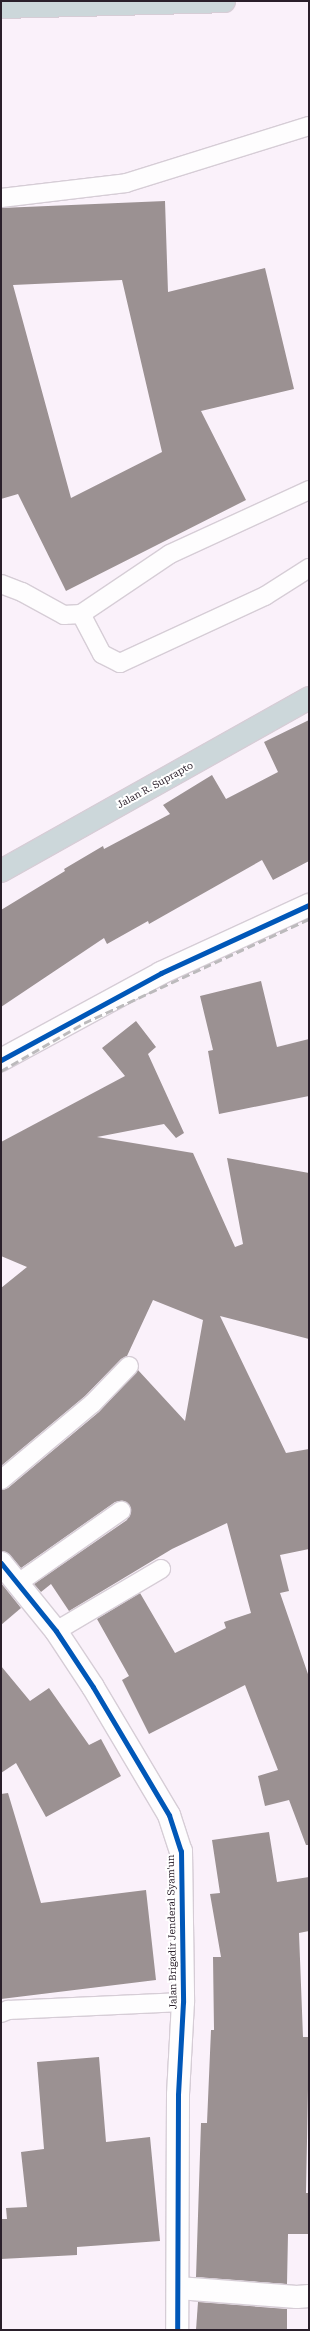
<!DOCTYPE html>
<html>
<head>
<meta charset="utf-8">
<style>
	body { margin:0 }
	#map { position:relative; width:310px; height:2331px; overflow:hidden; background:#faf1fa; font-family:"Roboto Serif",serif }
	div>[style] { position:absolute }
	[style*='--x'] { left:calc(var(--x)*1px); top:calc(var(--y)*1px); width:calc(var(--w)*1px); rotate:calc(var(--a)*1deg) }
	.building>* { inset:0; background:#9b9192 }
	.roads { filter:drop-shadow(1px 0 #d6cdd6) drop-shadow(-1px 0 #d6cdd6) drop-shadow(0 1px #d6cdd6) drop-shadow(0 -1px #d6cdd6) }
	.service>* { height:18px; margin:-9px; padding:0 9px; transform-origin:9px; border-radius:9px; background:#fefdfe }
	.minor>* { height:22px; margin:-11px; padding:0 11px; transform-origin:11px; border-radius:11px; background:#fefdfe }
	.trunk>* { height:22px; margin:-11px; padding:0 11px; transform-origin:11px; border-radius:11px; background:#ccd7da }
	.rail>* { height:3px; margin-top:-1.5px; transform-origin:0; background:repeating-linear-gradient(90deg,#bcbabc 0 8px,transparent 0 12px) }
	.cycleway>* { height:5px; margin:-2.5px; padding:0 2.5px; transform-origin:2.5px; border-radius:2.5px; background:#0057b8 }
	span { translate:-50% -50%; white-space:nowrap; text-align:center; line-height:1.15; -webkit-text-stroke:4px #fff; paint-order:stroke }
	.street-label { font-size:10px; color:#2a1f2a }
	.frame { position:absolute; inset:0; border:2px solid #2a1f2a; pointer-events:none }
</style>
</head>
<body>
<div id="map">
	<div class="building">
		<i style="clip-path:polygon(evenodd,165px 201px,168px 292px,265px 268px,294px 389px,201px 411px,246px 500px,66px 591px,18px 494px,1px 499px,1px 208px,165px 201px,122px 280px,162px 452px,71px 498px,13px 285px,122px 280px)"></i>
		<i style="clip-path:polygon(309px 720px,309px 861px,273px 880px,262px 860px,149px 924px,148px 921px,107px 944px,104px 938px,1px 1007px,1px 910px,65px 871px,64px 869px,103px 846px,104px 849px,170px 814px,163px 805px,212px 775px,226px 799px,278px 772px,264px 742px)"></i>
		<i style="clip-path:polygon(261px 981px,277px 1047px,309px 1039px,309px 1096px,219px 1114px,208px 1051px,213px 1050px,200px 996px)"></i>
		<i style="clip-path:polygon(136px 1021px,156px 1047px,148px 1054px,184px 1133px,176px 1138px,164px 1124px,97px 1137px,193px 1153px,235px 1247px,243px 1244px,227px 1158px,309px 1173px,309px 1339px,220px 1316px,286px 1453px,309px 1449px,309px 1549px,280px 1555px,289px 1591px,280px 1593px,309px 1677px,309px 1845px,306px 1845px,289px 1800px,265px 1806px,258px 1776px,278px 1770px,245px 1685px,149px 1734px,122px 1680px,129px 1676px,97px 1619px,140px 1593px,175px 1653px,226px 1628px,224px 1622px,251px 1613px,227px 1523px,172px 1549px,69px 1611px,51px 1584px,41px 1592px,34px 1584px,127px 1520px,131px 1510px,129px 1505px,120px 1501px,115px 1502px,21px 1568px,10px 1555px,1px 1551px,1px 1490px,8px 1488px,99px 1412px,138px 1370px,185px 1421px,203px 1320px,153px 1300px,127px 1356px,121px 1359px,85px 1396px,1px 1466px,1px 1288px,27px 1267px,1px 1256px,1px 1142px,125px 1076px,102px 1048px)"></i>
		<i style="clip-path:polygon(1px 1583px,21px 1608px,1px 1625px)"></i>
		<i style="clip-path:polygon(1px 1666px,30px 1701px,49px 1688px,89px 1745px,101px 1739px,121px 1776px,46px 1817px,16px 1763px,1px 1773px)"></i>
		<i style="clip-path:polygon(8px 1793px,41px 1903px,146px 1890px,156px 1980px,1px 1999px,1px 1794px)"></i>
		<i style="clip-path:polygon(269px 1832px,277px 1882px,309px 1877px,309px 1931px,299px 1933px,303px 2037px,309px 2037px,306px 2193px,309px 2193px,309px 2234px,288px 2234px,287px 2284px,196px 2277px,201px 2123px,207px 2123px,211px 2030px,214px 2030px,213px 1957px,221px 1957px,210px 1894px,220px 1893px,212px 1840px)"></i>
		<i style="clip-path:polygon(99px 2057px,106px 2142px,150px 2137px,160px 2241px,77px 2247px,77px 2255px,1px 2259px,1px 2219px,7px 2219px,6px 2208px,27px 2207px,21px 2152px,44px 2149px,37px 2062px)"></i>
		<i style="clip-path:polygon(198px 2302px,287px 2309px,287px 2330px,196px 2330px)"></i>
	</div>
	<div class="roads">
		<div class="service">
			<i style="--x:1;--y:198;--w:126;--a:-6.8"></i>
			<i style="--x:126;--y:183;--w:192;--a:-17.3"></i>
			<i style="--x:1;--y:584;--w:22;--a:21"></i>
			<i style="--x:22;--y:592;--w:48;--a:28.7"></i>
			<i style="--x:64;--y:615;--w:17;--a:-3"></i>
			<i style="--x:81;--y:614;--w:107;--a:-34"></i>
			<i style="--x:170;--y:554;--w:153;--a:-24.7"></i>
			<i style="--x:81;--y:614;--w:45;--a:62.3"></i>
			<i style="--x:102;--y:654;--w:20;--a:27"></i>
			<i style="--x:120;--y:663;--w:160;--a:-24.8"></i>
			<i style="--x:265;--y:596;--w:52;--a:-32.5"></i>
			<i style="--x:1;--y:1480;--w:119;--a:-39.9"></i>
			<i style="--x:92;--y:1404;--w:53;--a:-45.8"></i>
			<i style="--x:18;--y:1583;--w:126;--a:-35"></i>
			<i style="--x:56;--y:1631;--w:122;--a:-30.6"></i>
			<i style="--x:1;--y:2013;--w:8;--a:-23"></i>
			<i style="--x:8;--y:2010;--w:175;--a:-2.6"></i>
		</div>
		<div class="minor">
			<i style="--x:1;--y:1060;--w:182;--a:-28.5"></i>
			<i style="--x:161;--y:973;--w:163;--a:-24.7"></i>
			<i style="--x:1;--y:1563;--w:87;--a:51"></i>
			<i style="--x:56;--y:1631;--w:67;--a:56.5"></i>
			<i style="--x:93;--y:1687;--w:149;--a:59.3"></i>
			<i style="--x:169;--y:1815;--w:38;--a:72"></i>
			<i style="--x:181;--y:1851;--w:151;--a:89.2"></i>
			<i style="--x:183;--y:2002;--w:93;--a:93.1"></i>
			<i style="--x:178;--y:2095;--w:235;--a:90.2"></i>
			<i style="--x:178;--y:2288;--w:119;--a:4.3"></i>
			<i style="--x:297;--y:2297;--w:12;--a:-5"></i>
		</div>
		<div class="trunk">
			<i style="--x:1;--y:7;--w:223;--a:-1.5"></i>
			<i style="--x:1;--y:871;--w:353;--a:-29.3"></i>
		</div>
	</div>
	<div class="rail">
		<i style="--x:1;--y:1071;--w:96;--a:-30"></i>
		<i style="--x:84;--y:1023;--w:248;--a:-24.8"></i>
	</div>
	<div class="cycleway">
		<i style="--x:1;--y:1060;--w:182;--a:-28.5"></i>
		<i style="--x:161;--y:973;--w:163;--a:-24.7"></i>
		<i style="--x:1;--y:1563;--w:87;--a:51"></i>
		<i style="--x:56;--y:1631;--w:67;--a:56.5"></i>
		<i style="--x:93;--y:1687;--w:149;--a:59.3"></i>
		<i style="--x:169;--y:1815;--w:38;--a:72"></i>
		<i style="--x:181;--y:1851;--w:151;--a:89.2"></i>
		<i style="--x:183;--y:2002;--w:93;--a:93.1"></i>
		<i style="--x:178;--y:2095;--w:235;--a:90.2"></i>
	</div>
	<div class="street-label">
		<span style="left:155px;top:785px;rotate:-29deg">Jalan R. Suprapto</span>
		<span style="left:172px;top:1932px;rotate:-91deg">Jalan Brigadir Jenderal Syam'un</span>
	</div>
	<div class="frame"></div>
</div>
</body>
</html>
